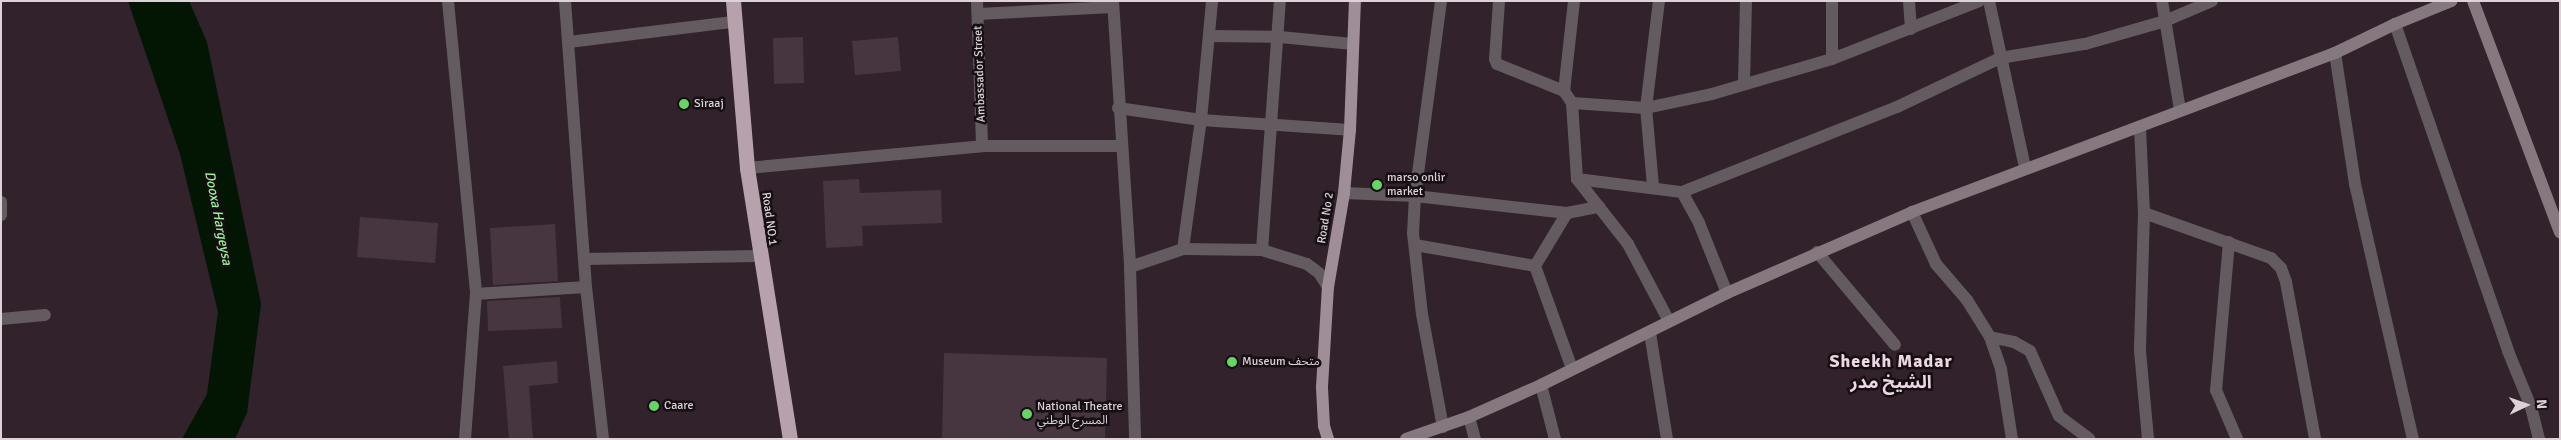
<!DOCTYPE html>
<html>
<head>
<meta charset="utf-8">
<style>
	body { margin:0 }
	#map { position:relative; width:2561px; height:440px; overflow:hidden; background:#32222c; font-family:Signika,"Noto Sans Arabic",sans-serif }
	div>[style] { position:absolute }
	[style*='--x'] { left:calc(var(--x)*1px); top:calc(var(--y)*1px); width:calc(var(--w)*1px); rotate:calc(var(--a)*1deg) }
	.water>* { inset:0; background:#031503 }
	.building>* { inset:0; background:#473640 }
	.street>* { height:12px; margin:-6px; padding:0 6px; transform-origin:6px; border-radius:6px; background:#635b60 }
	.secondary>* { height:12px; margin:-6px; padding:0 6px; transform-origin:6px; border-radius:6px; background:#85787f }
	.primary>* { height:12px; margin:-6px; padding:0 6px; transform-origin:6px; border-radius:6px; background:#9f8d97 }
	.highway>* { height:15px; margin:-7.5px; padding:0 7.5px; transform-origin:7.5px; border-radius:7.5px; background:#b6a1ad }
	.dots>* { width:14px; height:14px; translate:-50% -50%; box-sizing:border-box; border:2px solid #150e12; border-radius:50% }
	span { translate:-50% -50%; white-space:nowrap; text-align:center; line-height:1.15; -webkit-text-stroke:5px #150e12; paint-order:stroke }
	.street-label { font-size:12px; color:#dcd2d8 }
	.poi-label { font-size:12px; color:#dcd2d8 }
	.left { translate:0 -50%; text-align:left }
	.water-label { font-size:14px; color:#9bf198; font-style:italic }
	.district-label { font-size:18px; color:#ecd7e3; font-weight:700; letter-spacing:1px }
	.frame { position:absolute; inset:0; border:2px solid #dcd2d8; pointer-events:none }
	.north { position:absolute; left:2501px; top:380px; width:50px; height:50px; -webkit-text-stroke:4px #150e12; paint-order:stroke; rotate:87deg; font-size:14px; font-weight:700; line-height:20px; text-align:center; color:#dcd2d8 }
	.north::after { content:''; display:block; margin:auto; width:18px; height:22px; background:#dcd2d8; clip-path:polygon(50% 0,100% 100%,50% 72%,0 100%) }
</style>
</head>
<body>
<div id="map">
	<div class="water">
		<i style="clip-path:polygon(128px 1px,189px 1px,207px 42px,261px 304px,247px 413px,235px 439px,182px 439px,207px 394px,218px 312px,180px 154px)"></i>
	</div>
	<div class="building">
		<i style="clip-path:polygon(803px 37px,804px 83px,774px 84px,773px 38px)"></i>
		<i style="clip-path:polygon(898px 37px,901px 71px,855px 75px,852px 41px)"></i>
		<i style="clip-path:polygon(859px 179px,860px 193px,941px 190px,942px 223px,862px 226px,863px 246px,826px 248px,823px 181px)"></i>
		<i style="clip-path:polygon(360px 217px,438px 223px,435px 263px,357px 257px)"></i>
		<i style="clip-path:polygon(555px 224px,558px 281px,493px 285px,490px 228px)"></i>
		<i style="clip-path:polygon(560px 297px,562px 328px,488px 331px,487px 301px)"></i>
		<i style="clip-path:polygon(944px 353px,1107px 358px,1105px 439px,942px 439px)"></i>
		<i style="clip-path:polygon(557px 361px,558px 383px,529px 386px,533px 439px,509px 439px,503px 366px)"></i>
	</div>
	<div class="street">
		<i style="--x:448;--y:1;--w:294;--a:84.5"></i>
		<i style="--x:565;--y:1;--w:287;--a:85.8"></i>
		<i style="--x:586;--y:287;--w:153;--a:83.6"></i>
		<i style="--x:977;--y:1;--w:145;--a:88"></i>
		<i style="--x:1113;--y:1;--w:267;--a:86.3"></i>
		<i style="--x:1130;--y:267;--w:172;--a:88.3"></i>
		<i style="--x:1441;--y:1;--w:197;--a:97.6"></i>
		<i style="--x:1415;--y:196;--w:37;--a:93"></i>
		<i style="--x:1413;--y:233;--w:81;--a:83.7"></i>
		<i style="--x:1422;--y:314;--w:115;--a:79.5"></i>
		<i style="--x:1499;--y:1;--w:58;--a:93.9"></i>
		<i style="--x:1495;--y:59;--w:5;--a:68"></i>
		<i style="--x:1497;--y:64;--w:72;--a:21.9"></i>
		<i style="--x:1574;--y:1;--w:91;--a:96.3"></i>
		<i style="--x:1564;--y:91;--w:14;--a:56"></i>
		<i style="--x:1572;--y:103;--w:76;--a:86.2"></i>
		<i style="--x:1577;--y:179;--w:83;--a:51.9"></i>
		<i style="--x:1628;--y:244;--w:87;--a:62"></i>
		<i style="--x:1909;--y:1;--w:28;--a:86"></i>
		<i style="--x:1989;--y:1;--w:171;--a:77.8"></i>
		<i style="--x:2162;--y:1;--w:110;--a:80.6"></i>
		<i style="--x:978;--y:14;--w:135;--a:-3"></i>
		<i style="--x:2395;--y:24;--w:346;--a:70.9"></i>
		<i style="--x:2508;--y:351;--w:61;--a:67.7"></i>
		<i style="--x:2531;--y:407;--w:33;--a:76"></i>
		<i style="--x:1210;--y:36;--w:70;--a:0.8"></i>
		<i style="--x:1280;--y:37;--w:73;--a:5.5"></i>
		<i style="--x:569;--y:42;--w:165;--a:-7"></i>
		<i style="--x:2335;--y:53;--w:133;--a:81.3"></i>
		<i style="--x:2355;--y:184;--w:262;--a:77.2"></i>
		<i style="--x:1832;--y:59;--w:58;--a:-90"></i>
		<i style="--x:1744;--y:83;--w:82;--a:-88.6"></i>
		<i style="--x:1572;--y:103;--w:74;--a:3.9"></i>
		<i style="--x:1646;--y:108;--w:67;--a:-12"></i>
		<i style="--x:1712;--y:94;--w:125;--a:-16.3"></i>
		<i style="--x:1832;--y:59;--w:158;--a:-21.5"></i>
		<i style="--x:1118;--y:108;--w:84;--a:8.2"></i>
		<i style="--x:1201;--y:120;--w:149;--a:3.8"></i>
		<i style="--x:2140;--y:128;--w:85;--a:87.3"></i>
		<i style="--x:2144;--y:213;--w:135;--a:19.5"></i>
		<i style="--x:2271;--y:258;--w:14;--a:45"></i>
		<i style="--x:2281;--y:268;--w:15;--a:70"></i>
		<i style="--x:2286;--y:282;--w:160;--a:79.5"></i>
		<i style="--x:747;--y:168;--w:236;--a:-5.3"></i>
		<i style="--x:982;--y:146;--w:138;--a:0"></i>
		<i style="--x:1577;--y:179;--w:106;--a:7.1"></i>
		<i style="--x:1682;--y:192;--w:231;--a:-21.6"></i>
		<i style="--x:1897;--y:107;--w:114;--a:-25.4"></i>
		<i style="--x:2000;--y:58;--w:86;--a:-9.4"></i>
		<i style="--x:2085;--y:44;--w:83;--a:-16"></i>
		<i style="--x:2165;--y:21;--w:51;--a:-23.1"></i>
		<i style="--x:1653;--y:186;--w:78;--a:-95.1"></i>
		<i style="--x:1646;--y:108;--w:108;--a:-83.1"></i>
		<i style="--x:1682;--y:192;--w:35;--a:61"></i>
		<i style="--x:1699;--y:223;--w:75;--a:68.2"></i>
		<i style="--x:1344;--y:193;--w:71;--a:2.4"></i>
		<i style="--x:1415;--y:196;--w:153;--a:6.4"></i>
		<i style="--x:1567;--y:213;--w:33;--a:-11"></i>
		<i style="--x:1;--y:202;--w:13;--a:90"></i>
		<i style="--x:1912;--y:212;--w:57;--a:65.2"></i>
		<i style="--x:1936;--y:264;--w:48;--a:49.3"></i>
		<i style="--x:1967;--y:300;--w:44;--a:58.1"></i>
		<i style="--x:1990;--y:337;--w:34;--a:71"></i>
		<i style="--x:2001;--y:369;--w:71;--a:81.1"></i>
		<i style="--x:2144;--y:213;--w:138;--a:91.7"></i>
		<i style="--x:2140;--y:351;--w:88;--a:84.8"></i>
		<i style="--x:2229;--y:242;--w:149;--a:95"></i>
		<i style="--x:2216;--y:390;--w:53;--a:66.8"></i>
		<i style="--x:1415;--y:245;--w:122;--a:9.9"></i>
		<i style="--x:1183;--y:249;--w:130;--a:-82.1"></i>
		<i style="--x:1201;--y:120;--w:120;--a:-84.7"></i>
		<i style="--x:1262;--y:250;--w:250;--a:-85.9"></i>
		<i style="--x:1817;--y:252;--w:121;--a:50"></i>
		<i style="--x:584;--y:259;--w:174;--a:-1"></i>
		<i style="--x:1535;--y:266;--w:109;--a:70.2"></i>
		<i style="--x:1535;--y:266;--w:62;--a:-58.9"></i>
		<i style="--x:1130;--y:267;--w:56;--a:-18.8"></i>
		<i style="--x:1183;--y:249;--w:79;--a:0.7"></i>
		<i style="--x:1262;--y:250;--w:47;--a:17.3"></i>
		<i style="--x:1307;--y:264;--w:15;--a:37"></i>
		<i style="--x:1319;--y:273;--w:17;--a:57"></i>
		<i style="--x:1;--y:319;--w:44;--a:-5.2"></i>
		<i style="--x:1650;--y:333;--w:107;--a:80.9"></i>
		<i style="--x:1990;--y:337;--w:25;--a:12"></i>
		<i style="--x:2014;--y:342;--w:18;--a:29"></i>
		<i style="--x:2030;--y:351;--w:71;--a:66"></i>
		<i style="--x:2059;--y:416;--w:38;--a:37"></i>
		<i style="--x:1541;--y:385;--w:56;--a:75.5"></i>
		<i style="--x:1469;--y:417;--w:23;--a:75"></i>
		<i style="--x:465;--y:439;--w:145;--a:-85.7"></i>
		<i style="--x:476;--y:294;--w:110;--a:-3.6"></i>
	</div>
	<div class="secondary">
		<i style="--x:2473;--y:1;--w:247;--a:69.4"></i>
		<i style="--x:1406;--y:439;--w:67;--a:-19.2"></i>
		<i style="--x:1469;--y:417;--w:79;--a:-24"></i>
		<i style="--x:1541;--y:385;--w:208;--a:-26.3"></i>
		<i style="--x:1727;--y:293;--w:202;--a:-23.6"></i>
		<i style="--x:1912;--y:212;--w:452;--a:-20.6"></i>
		<i style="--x:2335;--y:53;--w:67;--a:-25.8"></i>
		<i style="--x:2395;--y:24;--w:61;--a:-22.3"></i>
	</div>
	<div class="primary">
		<i style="--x:1328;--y:439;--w:14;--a:-107"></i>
		<i style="--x:1324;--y:426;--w:39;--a:-93"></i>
		<i style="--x:1322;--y:387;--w:100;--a:-86.6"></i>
		<i style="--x:1328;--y:287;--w:95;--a:-80.3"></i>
		<i style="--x:1344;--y:193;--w:63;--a:-84.6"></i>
		<i style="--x:1350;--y:130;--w:129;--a:-87.8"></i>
	</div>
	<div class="highway">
		<i style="--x:733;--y:1;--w:168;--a:85.2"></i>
		<i style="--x:747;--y:168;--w:274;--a:81"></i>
	</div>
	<div class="dots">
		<i style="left:684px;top:104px;background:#67d466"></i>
		<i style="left:1377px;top:185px;background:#67d466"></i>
		<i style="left:1232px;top:362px;background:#67d466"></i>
		<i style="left:654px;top:406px;background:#67d466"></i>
		<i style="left:1027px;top:414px;background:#67d466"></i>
	</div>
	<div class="street-label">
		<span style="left:980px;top:74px;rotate:-92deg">Ambassador Street</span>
		<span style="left:1326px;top:218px;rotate:-81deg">Road No 2</span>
		<span style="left:769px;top:219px;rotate:82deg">Road NO.1</span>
	</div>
	<div class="poi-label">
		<span class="left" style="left:694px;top:104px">Siraaj</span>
		<span class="left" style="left:1387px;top:185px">marso onlir<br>market</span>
		<span class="left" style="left:1242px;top:362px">Museum متحف</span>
		<span class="left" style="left:664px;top:406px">Caare</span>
		<span class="left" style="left:1037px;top:414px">National Theatre<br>المسرح الوطني</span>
	</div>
	<div class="water-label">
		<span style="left:218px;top:218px;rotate:79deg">Dooxa Hargeysa</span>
	</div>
	<div class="district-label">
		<span style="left:1891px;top:372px">Sheekh Madar<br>الشيخ مدر</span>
	</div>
	<div class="frame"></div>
	<div class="north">N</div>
</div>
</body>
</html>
